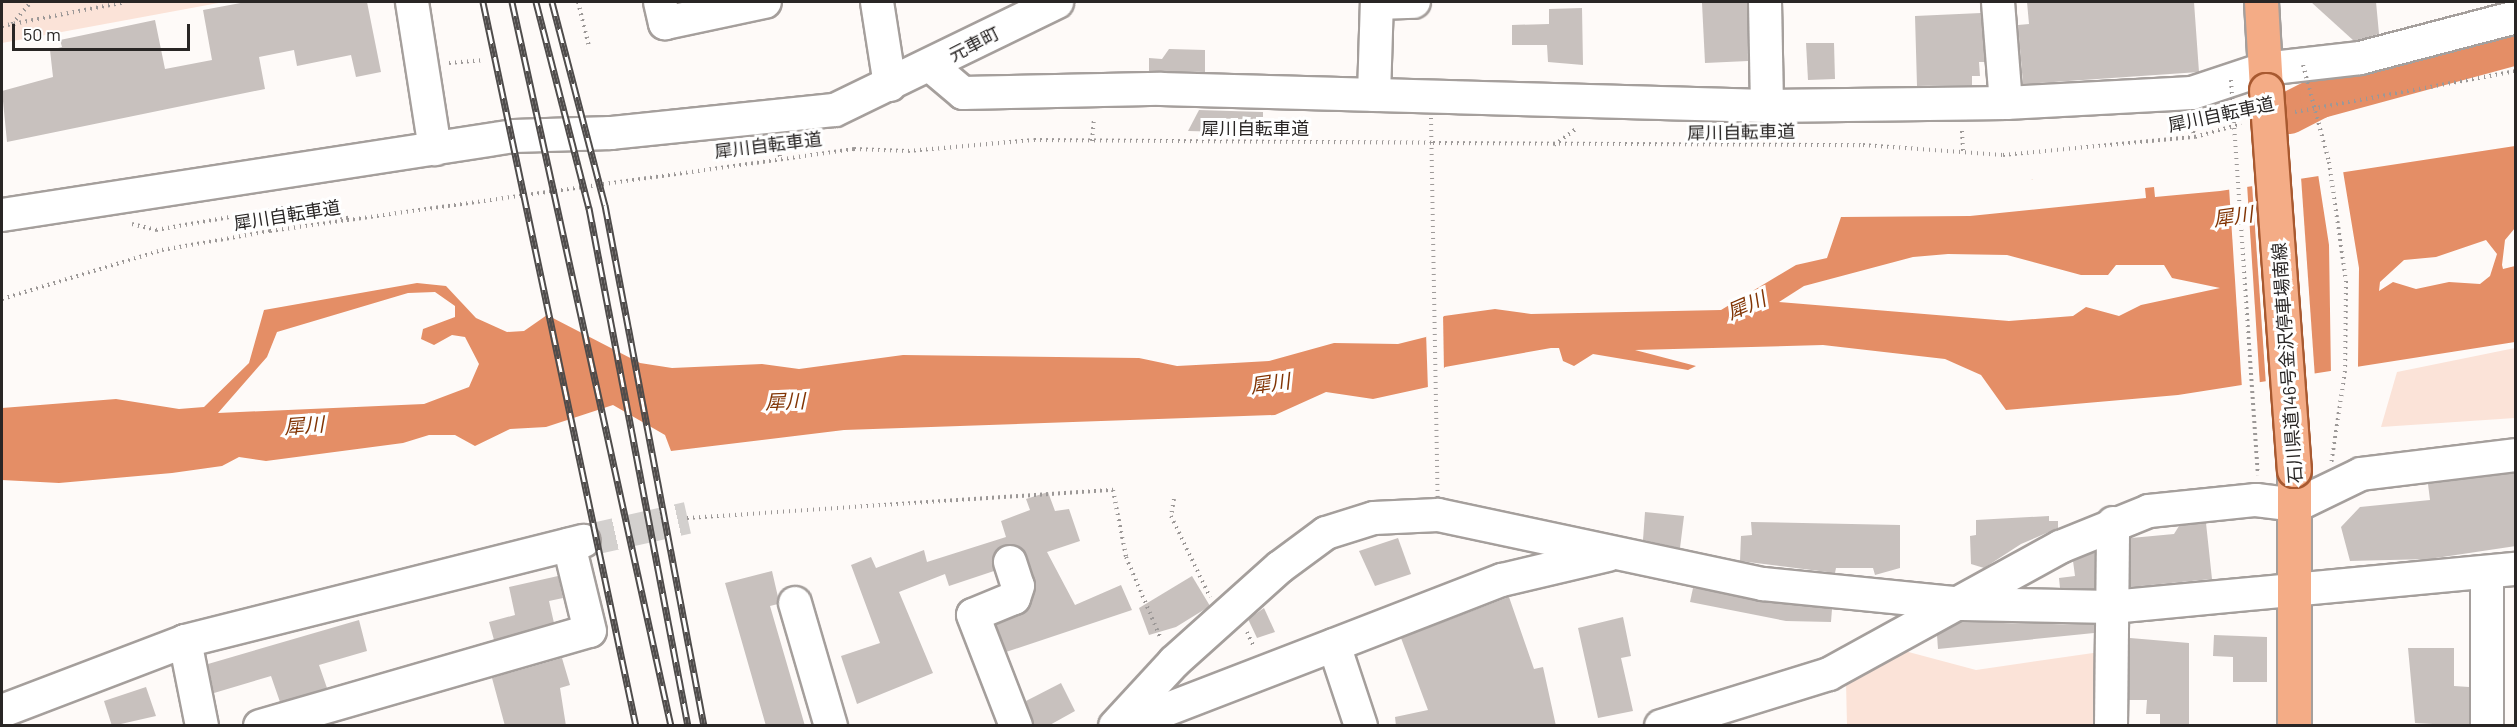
<!DOCTYPE html>
<html>
<head>
<meta charset="utf-8">
<style>
	body { margin:0 }
	#map { position:relative; width:2517px; height:727px; overflow:hidden; background:#fefaf8; font-family:Barlow,"Noto Sans JP",sans-serif }
	div>[style] { position:absolute }
	[style*='--x'] { left:calc(var(--x)*1px); top:calc(var(--y)*1px); width:calc(var(--w)*1px); rotate:calc(var(--a)*1deg) }
	.green>* { inset:0; background:#fbe3d8 }
	.water>* { inset:0; background:#e48e66 }
	.pier>* { inset:0; background:#fefaf8 }
	.river>* { height:42px; margin:-21px; padding:0 21px; transform-origin:21px; border-radius:21px; background:#e48e66 }
	.building>* { inset:0; background:#c8c1be }
	.minor-tunnel>* { height:32px; margin-top:-16px; transform-origin:0; background:repeating-linear-gradient(90deg,#d3d0ce 0 32px,transparent 0 48px) }
	.path>* { height:4px; margin-top:-2px; transform-origin:0; background:repeating-linear-gradient(90deg,#9c9897 0 1.5px,transparent 0 6px) }
	.roads { filter:drop-shadow(2px 0 #a59f9c) drop-shadow(-2px 0 #a59f9c) drop-shadow(0 2px #a59f9c) drop-shadow(0 -2px #a59f9c) }
	.minor>* { height:32px; margin:-16px; padding:0 16px; transform-origin:16px; border-radius:16px; background:#fff }
	.major>* { height:33px; margin:-16.5px; padding:0 16.5px; transform-origin:16.5px; border-radius:16.5px; background:#f4ac86 }
	.rail>* { height:7px; margin-top:-3.5px; transform-origin:0; background:repeating-linear-gradient(90deg,#fff 0 14px,#4f4c4b 0 28px); box-sizing:border-box; border-block:2px solid #4f4c4b }
	.path-bridge>* { height:4px; margin-top:-2px; transform-origin:0; background:repeating-linear-gradient(90deg,#9c9897 0 1.5px,transparent 0 6px) }
	.bridges { filter:drop-shadow(2px 0 #a85930) drop-shadow(-2px 0 #a85930) drop-shadow(0 2px #a85930) drop-shadow(0 -2px #a85930) }
	.major-bridge>* { height:33px; margin:-16.5px; padding:0 16.5px; transform-origin:16.5px; border-radius:16.5px; background:#f4ac86 }
	span { translate:-50% -50%; white-space:nowrap; text-align:center; line-height:1.15; -webkit-text-stroke:6px #fff; paint-order:stroke }
	.street-label { font-size:18px; color:#292625 }
	.water-label { font-size:20px; color:#823505; font-style:italic }
	.frame { position:absolute; inset:0; border:3px solid #292625; pointer-events:none }
	.scale { position:absolute; left:12px; top:24px; width:178px; height:27px; box-sizing:border-box; border:3px solid #292625; border-top:0; padding-left:8px; font-size:18px; line-height:21px; white-space:nowrap; color:#292625; -webkit-text-stroke:4px #fff; paint-order:stroke }
</style>
</head>
<body>
<div id="map">
	<div class="green">
		<i style="clip-path:polygon(2px 2px,224px 2px,2px 43px)"></i>
		<i style="clip-path:polygon(2515px 348px,2515px 418px,2381px 427px,2397px 372px)"></i>
		<i style="clip-path:polygon(1901px 650px,1976px 670px,2100px 652px,2102px 725px,1847px 725px,1846px 682px)"></i>
	</div>
	<div class="water">
		<i style="clip-path:polygon(evenodd,2515px 146px,2515px 228px,2505px 240px,2502px 265px,2503px 269px,2515px 266px,2515px 342px,2178px 395px,2006px 410px,1981px 375px,1945px 359px,1823px 345px,1635px 350px,1696px 366px,1688px 370px,1593px 354px,1574px 366px,1563px 361px,1559px 348px,1551px 348px,1445px 367px,1428px 387px,1373px 399px,1326px 392px,1275px 415px,844px 430px,671px 451px,665px 435px,613px 405px,546px 427px,510px 429px,475px 446px,455px 435px,429px 435px,403px 443px,266px 461px,239px 457px,222px 466px,172px 473px,59px 483px,2px 480px,2px 408px,116px 399px,179px 409px,204px 407px,249px 363px,264px 310px,417px 283px,446px 286px,476px 318px,507px 332px,524px 331px,547px 315px,640px 363px,672px 368px,762px 364px,799px 369px,903px 355px,1139px 358px,1177px 366px,1234px 363px,1269px 361px,1334px 343px,1398px 344px,1426px 337px,1444px 316px,1495px 309px,1531px 314px,1721px 310px,1796px 265px,1827px 258px,1841px 217px,1970px 216px,2146px 198px,2145px 188px,2154px 187px,2155px 197px,2220px 191px,2515px 146px,2486px 240px,2497px 254px,2490px 276px,2480px 284px,2449px 282px,2416px 289px,2393px 282px,2379px 291px,2380px 282px,2404px 260px,2436px 257px,2486px 240px,2515px 146px,1948px 254px,2007px 255px,2081px 275px,2108px 275px,2116px 265px,2164px 265px,2172px 278px,2220px 288px,2141px 305px,2119px 316px,2086px 307px,2073px 316px,2009px 321px,1779px 302px,1804px 286px,1913px 257px,1948px 254px,2515px 146px,435px 292px,455px 306px,455px 317px,423px 329px,421px 339px,434px 345px,452px 335px,465px 337px,479px 364px,469px 387px,424px 404px,218px 413px,267px 357px,277px 332px,408px 293px,435px 292px)"></i>
	</div>
	<div class="pier">
		<i style="clip-path:polygon(2343px 171px,2359px 268px,2358px 366px,2358px 372px,2331px 376px,2329px 245px,2318px 174px)"></i>
		<i style="clip-path:polygon(2301px 177px,2315px 378px,2266px 385px,2252px 184px)"></i>
		<i style="clip-path:polygon(2247px 184px,2260px 386px,2242px 389px,2229px 187px)"></i>
		<i style="clip-path:polygon(1443px 313px,1444px 372px,1428px 390px,1426px 332px)"></i>
	</div>
	<div class="river">
		<i style="--x:2289;--y:113;--w:36;--a:-27"></i>
		<i style="--x:2321;--y:97;--w:202;--a:-15.2"></i>
	</div>
	<div class="building">
		<i style="clip-path:polygon(246px 2px,367px 2px,381px 72px,356px 77px,351px 55px,297px 66px,294px 50px,259px 57px,265px 89px,7px 142px,2px 91px,53px 77px,50px 50px,62px 47px,60px 40px,155px 20px,165px 69px,212px 60px,203px 10px)"></i>
		<i style="clip-path:polygon(2027px 2px,2194px 2px,2199px 72px,2023px 84px,2018px 25px,2029px 24px)"></i>
		<i style="clip-path:polygon(2311px 2px,2376px 2px,2379px 34px,2354px 41px)"></i>
		<i style="clip-path:polygon(1702px 3px,1747px 3px,1748px 61px,1705px 63px)"></i>
		<i style="clip-path:polygon(1582px 8px,1583px 65px,1548px 62px,1547px 45px,1512px 45px,1512px 25px,1549px 24px,1549px 9px)"></i>
		<i style="clip-path:polygon(1981px 13px,1985px 62px,1979px 62px,1980px 76px,1972px 76px,1972px 85px,1917px 86px,1915px 16px)"></i>
		<i style="clip-path:polygon(1806px 43px,1834px 43px,1835px 79px,1808px 80px)"></i>
		<i style="clip-path:polygon(1169px 49px,1205px 50px,1205px 72px,1149px 71px,1149px 58px,1162px 59px)"></i>
		<i style="clip-path:polygon(1199px 110px,1263px 112px,1263px 133px,1188px 131px)"></i>
		<i style="clip-path:polygon(2516px 473px,2516px 546px,2429px 559px,2350px 561px,2341px 527px,2360px 507px,2430px 500px,2428px 484px)"></i>
		<i style="clip-path:polygon(1048px 492px,1055px 511px,1069px 509px,1080px 541px,1047px 552px,1075px 605px,1121px 585px,1132px 610px,1006px 652px,996px 625px,1027px 610px,1035px 581px,1022px 549px,1004px 545px,993px 558px,994px 571px,949px 586px,945px 574px,899px 592px,933px 673px,857px 704px,841px 656px,880px 643px,851px 565px,871px 557px,876px 568px,924px 550px,927px 562px,1006px 537px,1001px 521px,1030px 510px,1026px 499px)"></i>
		<i style="clip-path:polygon(1645px 512px,1684px 516px,1680px 548px,1643px 540px)"></i>
		<i style="clip-path:polygon(2049px 516px,2049px 521px,2058px 521px,2058px 528px,2021px 544px,1984px 568px,1971px 564px,1970px 536px,1976px 535px,1976px 520px)"></i>
		<i style="clip-path:polygon(1751px 522px,1900px 525px,1900px 568px,1875px 575px,1873px 568px,1836px 568px,1835px 573px,1740px 561px,1741px 536px,1752px 535px)"></i>
		<i style="clip-path:polygon(2206px 523px,2212px 579px,2130px 587px,2131px 538px,2174px 534px,2179px 526px)"></i>
		<i style="clip-path:polygon(1398px 538px,1411px 574px,1375px 586px,1359px 551px)"></i>
		<i style="clip-path:polygon(2095px 552px,2094px 589px,2060px 588px,2059px 578px,2075px 576px,2073px 561px)"></i>
		<i style="clip-path:polygon(772px 571px,778px 597px,778px 604px,770px 606px,805px 726px,766px 726px,725px 583px)"></i>
		<i style="clip-path:polygon(558px 576px,563px 598px,549px 601px,554px 623px,494px 640px,489px 622px,515px 615px,509px 587px)"></i>
		<i style="clip-path:polygon(1192px 576px,1210px 606px,1176px 627px,1149px 635px,1139px 608px)"></i>
		<i style="clip-path:polygon(1693px 588px,1832px 609px,1831px 622px,1786px 621px,1690px 602px)"></i>
		<i style="clip-path:polygon(1509px 597px,1534px 669px,1543px 667px,1556px 726px,1396px 726px,1395px 717px,1428px 710px,1401px 638px)"></i>
		<i style="clip-path:polygon(1264px 608px,1275px 632px,1257px 638px,1248px 619px)"></i>
		<i style="clip-path:polygon(1623px 617px,1631px 656px,1621px 658px,1633px 711px,1598px 718px,1578px 628px)"></i>
		<i style="clip-path:polygon(359px 620px,367px 651px,319px 665px,327px 688px,280px 702px,271px 676px,214px 693px,208px 664px)"></i>
		<i style="clip-path:polygon(1961px 622px,2094px 625px,2094px 633px,1938px 649px,1937px 635px)"></i>
		<i style="clip-path:polygon(2214px 635px,2267px 637px,2267px 682px,2233px 682px,2233px 657px,2213px 656px)"></i>
		<i style="clip-path:polygon(2130px 638px,2189px 643px,2189px 726px,2160px 726px,2160px 714px,2146px 714px,2147px 700px,2129px 700px)"></i>
		<i style="clip-path:polygon(2408px 648px,2454px 648px,2454px 686px,2469px 687px,2469px 726px,2415px 723px)"></i>
		<i style="clip-path:polygon(562px 658px,570px 685px,560px 688px,566px 726px,505px 726px,492px 678px)"></i>
		<i style="clip-path:polygon(1061px 683px,1075px 711px,1048px 726px,1034px 726px,1026px 701px)"></i>
		<i style="clip-path:polygon(146px 687px,156px 716px,112px 726px,104px 701px)"></i>
	</div>
	<div class="minor-tunnel">
		<i style="--x:584;--y:541;--w:106;--a:-12.6"></i>
	</div>
	<div class="path">
		<i style="--x:578;--y:2;--w:45;--a:76"></i>
		<i style="--x:12;--y:24;--w:29;--a:-49"></i>
		<i style="--x:2;--y:26;--w:126;--a:-11"></i>
		<i style="--x:449;--y:63;--w:35;--a:-5"></i>
		<i style="--x:2295;--y:112;--w:225;--a:-10.5"></i>
		<i style="--x:2190;--y:120;--w:18;--a:74"></i>
		<i style="--x:1962;--y:131;--w:20;--a:87"></i>
		<i style="--x:1092;--y:141;--w:22;--a:-85"></i>
		<i style="--x:779;--y:143;--w:14;--a:86"></i>
		<i style="--x:1554;--y:145;--w:29;--a:-36"></i>
		<i style="--x:132;--y:224;--w:25;--a:14"></i>
		<i style="--x:156;--y:230;--w:127;--a:-10"></i>
		<i style="--x:281;--y:208;--w:68;--a:8.5"></i>
		<i style="--x:2;--y:299;--w:167;--a:-17"></i>
		<i style="--x:162;--y:250;--w:110;--a:-10"></i>
		<i style="--x:270;--y:231;--w:590;--a:-7.99"></i>
		<i style="--x:854;--y:149;--w:54;--a:2.1"></i>
		<i style="--x:908;--y:151;--w:126;--a:-5"></i>
		<i style="--x:1034;--y:140;--w:399;--a:0.4"></i>
		<i style="--x:1433;--y:143;--w:430;--a:0.3"></i>
		<i style="--x:1863;--y:145;--w:140;--a:4.1"></i>
		<i style="--x:2003;--y:155;--w:193;--a:-5.4"></i>
		<i style="--x:2195;--y:137;--w:48;--a:-15.8"></i>
		<i style="--x:1174;--y:499;--w:17;--a:100"></i>
		<i style="--x:1171;--y:516;--w:90;--a:64.3"></i>
		<i style="--x:687;--y:518;--w:427;--a:-3.8"></i>
		<i style="--x:1113;--y:490;--w:68;--a:79"></i>
		<i style="--x:1126;--y:557;--w:89;--a:66.9"></i>
		<i style="--x:1247;--y:632;--w:17;--a:65"></i>
	</div>
	<div class="roads">
		<div class="minor">
			<i style="--x:412;--y:2;--w:149;--a:81.1"></i>
			<i style="--x:660;--y:2;--w:22;--a:77"></i>
			<i style="--x:665;--y:23;--w:102;--a:-11.9"></i>
			<i style="--x:877;--y:2;--w:84;--a:81.1"></i>
			<i style="--x:1765;--y:2;--w:104;--a:88.9"></i>
			<i style="--x:1998;--y:2;--w:101;--a:85.5"></i>
			<i style="--x:1377;--y:3;--w:37;--a:-2"></i>
			<i style="--x:931;--y:66;--w:42;--a:40.2"></i>
			<i style="--x:963;--y:93;--w:198;--a:-1.2"></i>
			<i style="--x:1161;--y:89;--w:606;--a:1.61"></i>
			<i style="--x:1767;--y:106;--w:239;--a:-0.7"></i>
			<i style="--x:2006;--y:103;--w:186;--a:-3.1"></i>
			<i style="--x:2192;--y:93;--w:76;--a:-18.4"></i>
			<i style="--x:2264;--y:69;--w:97;--a:-6.5"></i>
			<i style="--x:2360;--y:58;--w:161;--a:-14.7"></i>
			<i style="--x:1374;--y:95;--w:93;--a:-88.2"></i>
			<i style="--x:2;--y:215;--w:518;--a:-8.77"></i>
			<i style="--x:514;--y:136;--w:97;--a:-1.8"></i>
			<i style="--x:611;--y:133;--w:225;--a:-5.9"></i>
			<i style="--x:835;--y:110;--w:247;--a:-25.9"></i>
			<i style="--x:1010;--y:562;--w:25;--a:72"></i>
			<i style="--x:1018;--y:586;--w:13;--a:108"></i>
			<i style="--x:1014;--y:598;--w:44;--a:157.5"></i>
			<i style="--x:973;--y:615;--w:119;--a:68.8"></i>
			<i style="--x:795;--y:603;--w:128;--a:73.7"></i>
			<i style="--x:185;--y:641;--w:87;--a:78.7"></i>
			<i style="--x:2;--y:711;--w:196;--a:-20.9"></i>
			<i style="--x:185;--y:641;--w:411;--a:-14.1"></i>
			<i style="--x:260;--y:726;--w:343;--a:-16.1"></i>
			<i style="--x:590;--y:631;--w:89;--a:-103.7"></i>
			<i style="--x:1115;--y:726;--w:87;--a:-47.3"></i>
			<i style="--x:1174;--y:662;--w:142;--a:-41.9"></i>
			<i style="--x:1280;--y:567;--w:57;--a:-36.5"></i>
			<i style="--x:1326;--y:533;--w:50;--a:-17.4"></i>
			<i style="--x:1374;--y:518;--w:64;--a:-2.7"></i>
			<i style="--x:1438;--y:515;--w:332;--a:12"></i>
			<i style="--x:1763;--y:584;--w:201;--a:5.7"></i>
			<i style="--x:1963;--y:604;--w:149;--a:1.2"></i>
			<i style="--x:2112;--y:607;--w:406;--a:-5.4"></i>
			<i style="--x:1124;--y:726;--w:225;--a:-21.1"></i>
			<i style="--x:1361;--y:726;--w:85;--a:-108.4"></i>
			<i style="--x:1334;--y:645;--w:180;--a:-21.2"></i>
			<i style="--x:1502;--y:580;--w:109;--a:-13.3"></i>
			<i style="--x:1661;--y:726;--w:176;--a:-17.2"></i>
			<i style="--x:1829;--y:674;--w:264;--a:-28.8"></i>
			<i style="--x:2060;--y:547;--w:96;--a:-22"></i>
			<i style="--x:2149;--y:511;--w:108;--a:-5.9"></i>
			<i style="--x:2256;--y:500;--w:41;--a:7"></i>
			<i style="--x:2297;--y:505;--w:71;--a:-25.8"></i>
			<i style="--x:2361;--y:474;--w:156;--a:-7"></i>
			<i style="--x:2111;--y:726;--w:203;--a:-89.4"></i>
			<i style="--x:2487;--y:726;--w:154;--a:-90"></i>
		</div>
		<div class="major">
			<i style="--x:2261;--y:2;--w:88;--a:86.7"></i>
			<i style="--x:2294;--y:726;--w:256;--a:-90"></i>
		</div>
	</div>
	<div class="rail">
		<i style="--x:483;--y:2;--w:740;--a:78.07"></i>
		<i style="--x:512;--y:2;--w:741;--a:77.61"></i>
		<i style="--x:536;--y:2;--w:213;--a:75.6"></i>
		<i style="--x:589;--y:208;--w:527;--a:79.18"></i>
		<i style="--x:552;--y:2;--w:210;--a:75.4"></i>
		<i style="--x:605;--y:205;--w:530;--a:79.24"></i>
	</div>
	<div class="path-bridge">
		<i style="--x:2303;--y:65;--w:100;--a:75"></i>
		<i style="--x:2329;--y:162;--w:120;--a:81.9"></i>
		<i style="--x:2346;--y:281;--w:90;--a:90.6"></i>
		<i style="--x:2345;--y:371;--w:95;--a:98.5"></i>
		<i style="--x:2231;--y:80;--w:396;--a:86.1"></i>
		<i style="--x:1431;--y:118;--w:383;--a:89"></i>
	</div>
	<div class="bridges">
		<div class="major-bridge">
			<i style="--x:2266;--y:90;--w:381;--a:85.8"></i>
		</div>
	</div>
	<div class="street-label">
		<span style="left:974px;top:44px;rotate:-27deg">元車町</span>
		<span style="left:2221px;top:114px;rotate:-12deg">犀川自転車道</span>
		<span style="left:1255px;top:128px">犀川自転車道</span>
		<span style="left:1741px;top:132px;rotate:-1deg">犀川自転車道</span>
		<span style="left:768px;top:145px;rotate:-7deg">犀川自転車道</span>
		<span style="left:287px;top:215px;rotate:-9deg">犀川自転車道</span>
		<span style="left:2287px;top:363px;rotate:-94deg">石川県道146号金沢停車場南線</span>
	</div>
	<div class="water-label">
		<span style="left:2233px;top:216px;rotate:-8deg">犀川</span>
		<span style="left:1746px;top:305px;rotate:-23deg">犀川</span>
		<span style="left:1270px;top:383px;rotate:-8deg">犀川</span>
		<span style="left:785px;top:401px;rotate:-2deg">犀川</span>
		<span style="left:304px;top:425px;rotate:-4deg">犀川</span>
	</div>
	<div class="frame"></div>
	<div class="scale">50 m</div>
</div>
</body>
</html>
